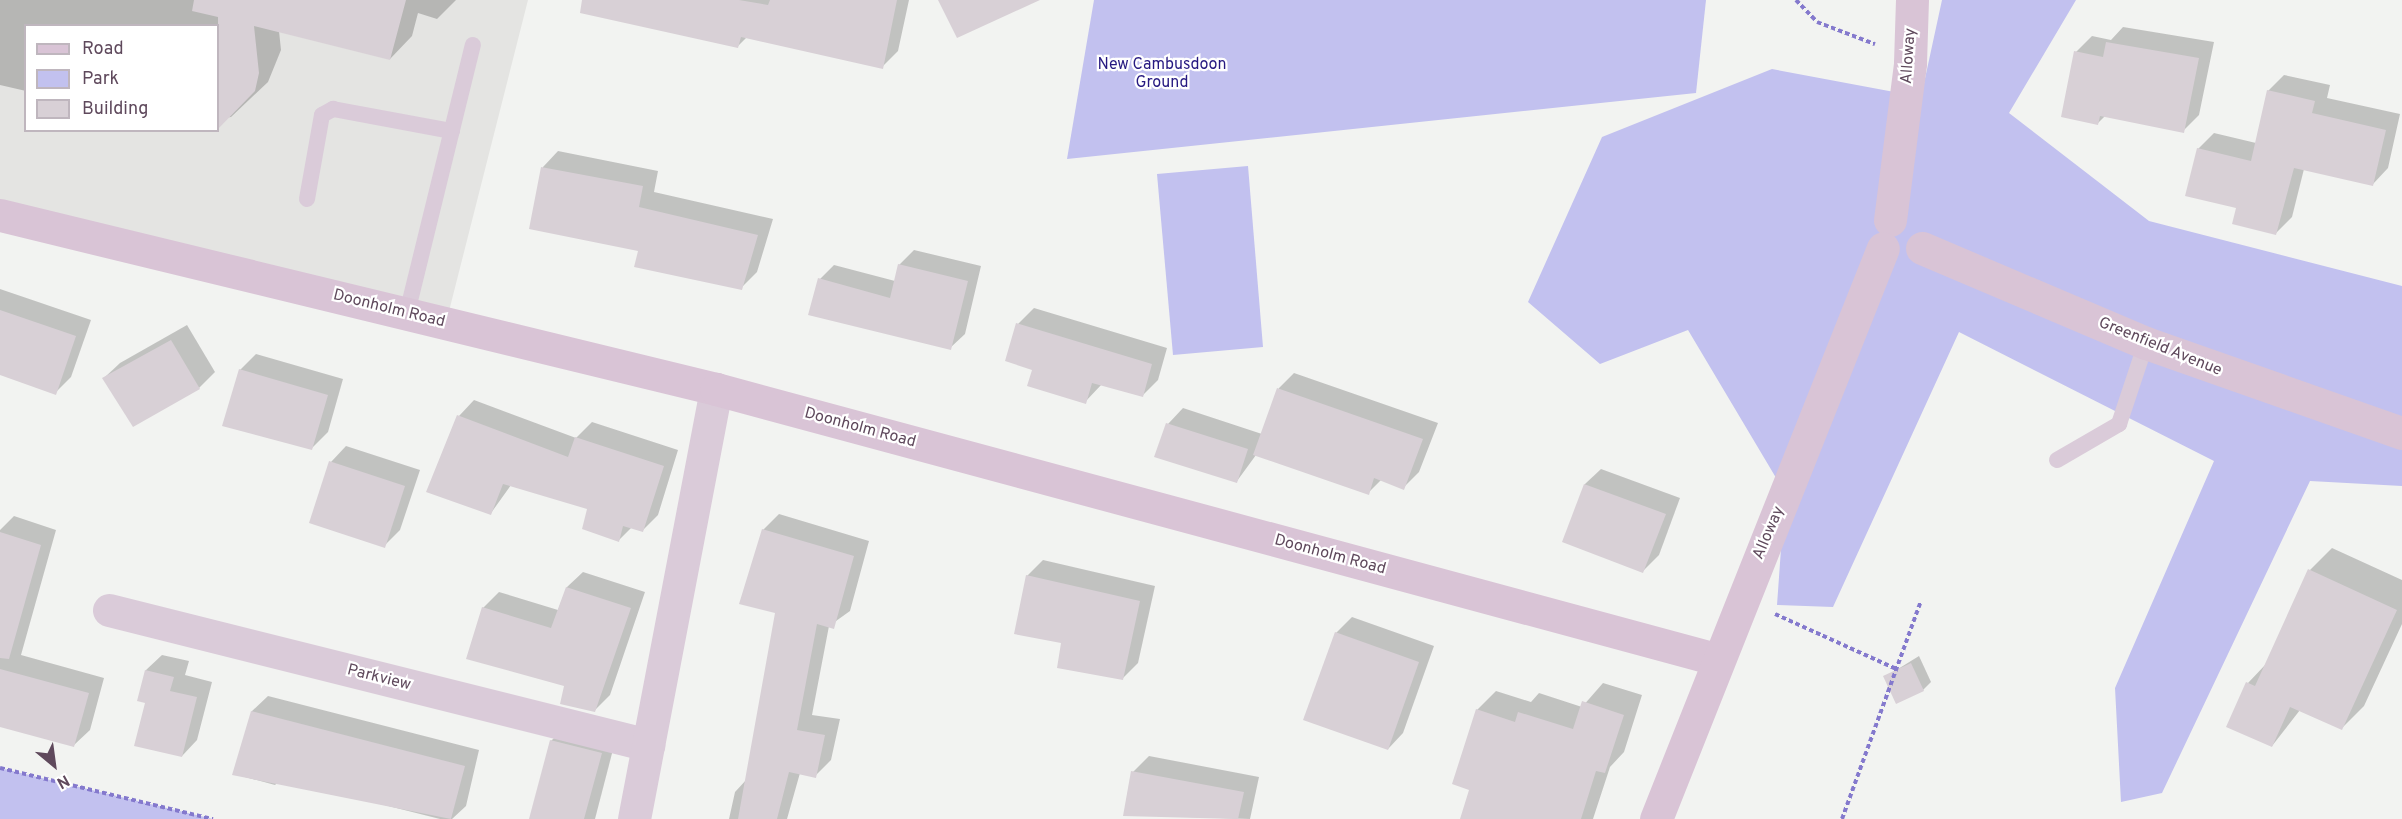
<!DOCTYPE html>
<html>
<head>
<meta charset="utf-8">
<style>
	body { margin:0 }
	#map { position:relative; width:2402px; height:819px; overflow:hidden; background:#f2f3f1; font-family:Overpass,sans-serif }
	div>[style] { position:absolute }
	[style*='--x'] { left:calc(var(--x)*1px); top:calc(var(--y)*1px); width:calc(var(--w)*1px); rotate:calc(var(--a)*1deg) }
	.education>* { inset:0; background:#e4e4e2 }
	.green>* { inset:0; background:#c2c1ef }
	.shadow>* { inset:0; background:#0003 }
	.building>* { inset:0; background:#d8d0d6 }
	.path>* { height:4px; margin-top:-2px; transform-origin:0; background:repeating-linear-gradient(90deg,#8479cd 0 4.5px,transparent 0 7.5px) }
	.lane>* { height:16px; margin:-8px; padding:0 8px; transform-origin:8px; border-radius:8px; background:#dacbd9 }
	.street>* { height:33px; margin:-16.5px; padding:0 16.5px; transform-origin:16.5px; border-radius:16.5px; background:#dacbd9 }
	.secondary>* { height:33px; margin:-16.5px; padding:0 16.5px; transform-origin:16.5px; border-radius:16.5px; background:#d9c4d6 }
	span { translate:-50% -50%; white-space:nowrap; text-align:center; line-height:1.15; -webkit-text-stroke:4.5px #fff; paint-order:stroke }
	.street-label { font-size:16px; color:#5f495c }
	.park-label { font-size:16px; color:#261981 }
	.legend { position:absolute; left:24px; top:24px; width:195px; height:108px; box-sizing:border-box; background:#fff; border:2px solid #bfb6be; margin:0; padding:8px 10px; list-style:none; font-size:18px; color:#5f495c }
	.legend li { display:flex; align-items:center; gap:12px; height:30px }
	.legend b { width:30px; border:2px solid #bfb6be }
	.north { position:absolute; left:24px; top:735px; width:60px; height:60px; -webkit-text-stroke:4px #fff; paint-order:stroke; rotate:151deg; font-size:16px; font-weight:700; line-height:24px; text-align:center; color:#5f495c }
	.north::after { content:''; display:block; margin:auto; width:21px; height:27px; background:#5f495c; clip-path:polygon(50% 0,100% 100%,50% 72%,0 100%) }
</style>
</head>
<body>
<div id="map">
	<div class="education">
		<i style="clip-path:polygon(evenodd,0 0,528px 0,446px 323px,0 215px,0 0,26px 26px,218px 26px,218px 130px,26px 130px,26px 26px)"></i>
	</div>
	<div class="green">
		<i style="clip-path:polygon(1094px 0,1706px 0,1696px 93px,1067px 159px)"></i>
		<i style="clip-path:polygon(1942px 0,2076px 0,2009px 113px,2149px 221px,2402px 286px,2402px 486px,2310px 481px,2162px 793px,2121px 802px,2115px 688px,2214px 461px,1959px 332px,1833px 607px,1777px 605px,1785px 493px,1688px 330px,1600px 364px,1528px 302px,1602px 137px,1772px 69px,1921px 97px)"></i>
		<i style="clip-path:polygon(1248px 166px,1263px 347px,1173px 355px,1157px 174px)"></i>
		<i style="clip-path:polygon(0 768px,213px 819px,0 819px)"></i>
	</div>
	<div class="shadow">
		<i style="clip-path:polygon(0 0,456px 0,437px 19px,418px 13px,412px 36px,390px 59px,279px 31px,281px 50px,268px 82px,231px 117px,218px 119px,218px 26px,26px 26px,26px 91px,0 85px)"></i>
		<i style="clip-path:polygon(627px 0,909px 0,898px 51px,882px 67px,747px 37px,738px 46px)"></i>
		<i style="clip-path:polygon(2123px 27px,2214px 42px,2199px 115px,2183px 131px,2105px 116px,2098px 123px,2076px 52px,2092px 36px,2111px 40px)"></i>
		<i style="clip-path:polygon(2284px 75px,2330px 85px,2327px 98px,2400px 114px,2388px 168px,2373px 184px,2304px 169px,2292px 217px,2276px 233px,2238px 207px,2198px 149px,2214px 133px,2256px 143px,2268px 91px)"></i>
		<i style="clip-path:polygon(558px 151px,658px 171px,654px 192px,773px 219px,757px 272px,741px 288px,640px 250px,531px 228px,543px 167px)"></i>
		<i style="clip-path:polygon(914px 250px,981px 266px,965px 334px,950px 348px,820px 279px,834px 265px,895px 281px,899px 265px)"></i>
		<i style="clip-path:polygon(0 289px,91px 320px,71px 377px,55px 393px,0 374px)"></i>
		<i style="clip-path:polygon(1034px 308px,1167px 348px,1158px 380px,1142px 396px,1102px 384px,1085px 402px,1034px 369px,1018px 324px)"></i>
		<i style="clip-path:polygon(187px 325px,215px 372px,199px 388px,104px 378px,120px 363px)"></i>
		<i style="clip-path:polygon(256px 354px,343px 379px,328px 432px,312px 448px,240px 370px)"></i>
		<i style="clip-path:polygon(1294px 373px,1438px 423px,1419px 472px,1403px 488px,1382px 479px,1368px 493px,1256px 455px,1237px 481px,1168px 424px,1183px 408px,1262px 434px,1279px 388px)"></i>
		<i style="clip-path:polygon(474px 400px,576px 438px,592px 422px,678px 450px,658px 515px,642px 531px,632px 527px,619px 540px,589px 508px,511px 485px,491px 513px,459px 416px)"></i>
		<i style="clip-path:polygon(346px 446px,420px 470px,400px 530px,384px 546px,331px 462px)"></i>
		<i style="clip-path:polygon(1601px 469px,1680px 498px,1659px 555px,1643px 571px,1564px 541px,1585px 484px)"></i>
		<i style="clip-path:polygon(779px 514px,869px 541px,850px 611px,829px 626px,812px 715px,840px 719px,831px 760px,815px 776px,800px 773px,787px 819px,729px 819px,735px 792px,747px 779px,776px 612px,763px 530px)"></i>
		<i style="clip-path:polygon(14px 516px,56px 530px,21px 655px,104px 678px,90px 730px,74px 745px,0 718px,0 530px)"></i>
		<i style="clip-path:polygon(2332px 548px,2402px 580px,2402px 624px,2364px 706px,2342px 728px,2300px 710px,2272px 746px,2248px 683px,2266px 664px,2310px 570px)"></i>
		<i style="clip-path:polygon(1043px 560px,1155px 586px,1138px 663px,1122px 679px,1062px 641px,1027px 576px)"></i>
		<i style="clip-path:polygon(583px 572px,645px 592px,610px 695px,594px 711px,483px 608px,499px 592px,558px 610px,567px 587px)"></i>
		<i style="clip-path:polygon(1352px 617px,1434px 646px,1403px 733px,1388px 749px,1336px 633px)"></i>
		<i style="clip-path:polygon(162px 655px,189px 661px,185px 675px,212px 682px,197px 740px,182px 756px,146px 702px,146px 670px)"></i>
		<i style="clip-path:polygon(1919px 656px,1931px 682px,1923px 690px,1885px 677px)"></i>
		<i style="clip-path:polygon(1603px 683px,1642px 695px,1624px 752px,1610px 767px,1593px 819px,1461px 819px,1471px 789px,1477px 710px,1496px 691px,1531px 702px,1539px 693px,1582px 707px)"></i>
		<i style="clip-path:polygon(268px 696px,479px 750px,466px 806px,452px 819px,440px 819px,281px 779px,275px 785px,234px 774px,252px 711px)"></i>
		<i style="clip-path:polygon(567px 725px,616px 738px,595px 819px,530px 819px,551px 741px)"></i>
		<i style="clip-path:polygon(1149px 756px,1259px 777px,1250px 819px,1125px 815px,1133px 772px)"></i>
	</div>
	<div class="building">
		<i style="clip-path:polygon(194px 0,406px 0,390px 60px,254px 26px,259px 73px,255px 91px,218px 129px,218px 17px,192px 11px)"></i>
		<i style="clip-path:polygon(582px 0,739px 0,768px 5px,770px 0,897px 0,883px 69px,741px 37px,738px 48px,580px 13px)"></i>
		<i style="clip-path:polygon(938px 0,1040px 0,957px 38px)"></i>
		<i style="clip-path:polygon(2106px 42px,2199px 58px,2184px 133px,2100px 116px,2098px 125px,2061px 117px,2074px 51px,2103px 57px)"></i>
		<i style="clip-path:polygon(2267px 90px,2315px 101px,2312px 113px,2386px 130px,2373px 186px,2294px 168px,2276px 235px,2232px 224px,2236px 208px,2185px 196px,2197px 148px,2251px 161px)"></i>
		<i style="clip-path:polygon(541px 167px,643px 186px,639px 207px,758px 235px,742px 290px,634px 267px,638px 251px,529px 229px)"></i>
		<i style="clip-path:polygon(898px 264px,968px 281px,951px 350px,808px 315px,818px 278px,890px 298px)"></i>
		<i style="clip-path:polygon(0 310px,76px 336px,56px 395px,0 375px)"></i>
		<i style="clip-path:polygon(1016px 323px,1152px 364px,1143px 397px,1092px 383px,1086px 404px,1027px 386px,1032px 370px,1005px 361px)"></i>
		<i style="clip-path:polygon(171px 340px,200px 389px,133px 427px,102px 378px)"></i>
		<i style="clip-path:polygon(239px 369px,328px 395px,312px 450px,222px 426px)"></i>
		<i style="clip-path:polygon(1277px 388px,1423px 439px,1404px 490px,1374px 478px,1369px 495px,1253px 455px)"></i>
		<i style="clip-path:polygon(457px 415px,568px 457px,575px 437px,664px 466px,643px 532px,623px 526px,619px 542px,582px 529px,587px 509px,503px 484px,491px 515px,426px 492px)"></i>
		<i style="clip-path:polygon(1166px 423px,1248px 449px,1237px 483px,1154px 457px)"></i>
		<i style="clip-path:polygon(329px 461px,405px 486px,385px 548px,309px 523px)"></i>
		<i style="clip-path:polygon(1584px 484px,1666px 514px,1643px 573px,1562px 542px)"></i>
		<i style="clip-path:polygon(762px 529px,854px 556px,834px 629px,817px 624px,797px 730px,825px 735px,816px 778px,789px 772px,777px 819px,738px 819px,775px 613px,739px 604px)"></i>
		<i style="clip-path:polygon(0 532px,41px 545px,9px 659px,0 658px)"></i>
		<i style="clip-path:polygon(2308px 569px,2397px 610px,2342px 730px,2290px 707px,2272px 747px,2226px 727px,2246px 682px,2255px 686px)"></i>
		<i style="clip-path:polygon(1026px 575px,1140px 601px,1123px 680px,1057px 668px,1061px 643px,1014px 634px)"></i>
		<i style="clip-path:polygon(566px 587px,631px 608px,595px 712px,560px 704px,564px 686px,466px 659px,482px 607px,551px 628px)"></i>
		<i style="clip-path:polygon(1335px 632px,1419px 662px,1388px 750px,1303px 720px)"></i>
		<i style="clip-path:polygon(1911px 663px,1924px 691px,1896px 704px,1883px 676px)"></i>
		<i style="clip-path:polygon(0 669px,89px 693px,74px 747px,0 727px)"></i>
		<i style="clip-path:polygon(145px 670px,174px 677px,170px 691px,197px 697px,182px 757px,134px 746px,145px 703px,137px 701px)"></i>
		<i style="clip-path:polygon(1582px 701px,1624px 715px,1605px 773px,1596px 771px,1581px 819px,1460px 819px,1469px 790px,1452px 784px,1476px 709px,1515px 722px,1518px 712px,1573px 729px)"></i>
		<i style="clip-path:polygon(251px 711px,465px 766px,451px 819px,232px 775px)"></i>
		<i style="clip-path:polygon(550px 740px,602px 753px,584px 819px,529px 819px)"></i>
		<i style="clip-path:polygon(1131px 771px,1244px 792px,1238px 819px,1123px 816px)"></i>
	</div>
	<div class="path">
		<i style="--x:1796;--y:0;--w:30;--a:46"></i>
		<i style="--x:1817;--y:22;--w:62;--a:20.8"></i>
		<i style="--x:1775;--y:614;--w:133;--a:24.4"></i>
		<i style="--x:0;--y:768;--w:219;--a:13.5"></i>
		<i style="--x:1842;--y:819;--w:232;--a:-70.1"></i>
	</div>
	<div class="lane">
		<i style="--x:307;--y:199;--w:85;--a:-79.9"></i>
		<i style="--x:322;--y:115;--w:13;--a:-29"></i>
		<i style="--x:333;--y:109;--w:121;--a:10.5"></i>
		<i style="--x:407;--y:313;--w:276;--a:-76.2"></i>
		<i style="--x:2057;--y:460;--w:72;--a:-30.1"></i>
		<i style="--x:2119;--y:424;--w:85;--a:-71.6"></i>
	</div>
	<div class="street">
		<i style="--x:109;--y:610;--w:556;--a:14.06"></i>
		<i style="--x:634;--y:819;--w:438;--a:-79.2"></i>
	</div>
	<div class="secondary">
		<i style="--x:0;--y:215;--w:737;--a:13.66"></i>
		<i style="--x:716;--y:389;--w:1036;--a:15.11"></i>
		<i style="--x:1890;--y:220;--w:158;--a:-82.7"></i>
		<i style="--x:1910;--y:63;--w:63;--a:-88.2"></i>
		<i style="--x:1922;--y:248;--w:243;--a:23"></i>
		<i style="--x:2146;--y:343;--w:271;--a:19.4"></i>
		<i style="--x:1656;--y:819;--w:614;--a:-68.32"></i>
	</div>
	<div class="street-label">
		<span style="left:1909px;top:56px;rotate:-86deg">Alloway</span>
		<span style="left:389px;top:309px;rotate:14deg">Doonholm Road</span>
		<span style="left:2160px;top:347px;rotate:22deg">Greenfield Avenue</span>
		<span style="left:860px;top:428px;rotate:15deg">Doonholm Road</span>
		<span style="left:1769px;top:533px;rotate:-67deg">Alloway</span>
		<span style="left:1330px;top:555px;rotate:15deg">Doonholm Road</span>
		<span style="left:379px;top:678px;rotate:14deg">Parkview</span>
	</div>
	<div class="park-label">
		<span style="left:1162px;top:74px">New Cambusdoon<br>Ground</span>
	</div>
	<ul class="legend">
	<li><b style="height:8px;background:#d9c4d6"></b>Road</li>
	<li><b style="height:16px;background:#c2c1ef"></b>Park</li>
	<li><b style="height:16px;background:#d8d0d6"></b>Building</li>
	</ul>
	<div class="north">N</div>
</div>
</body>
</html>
